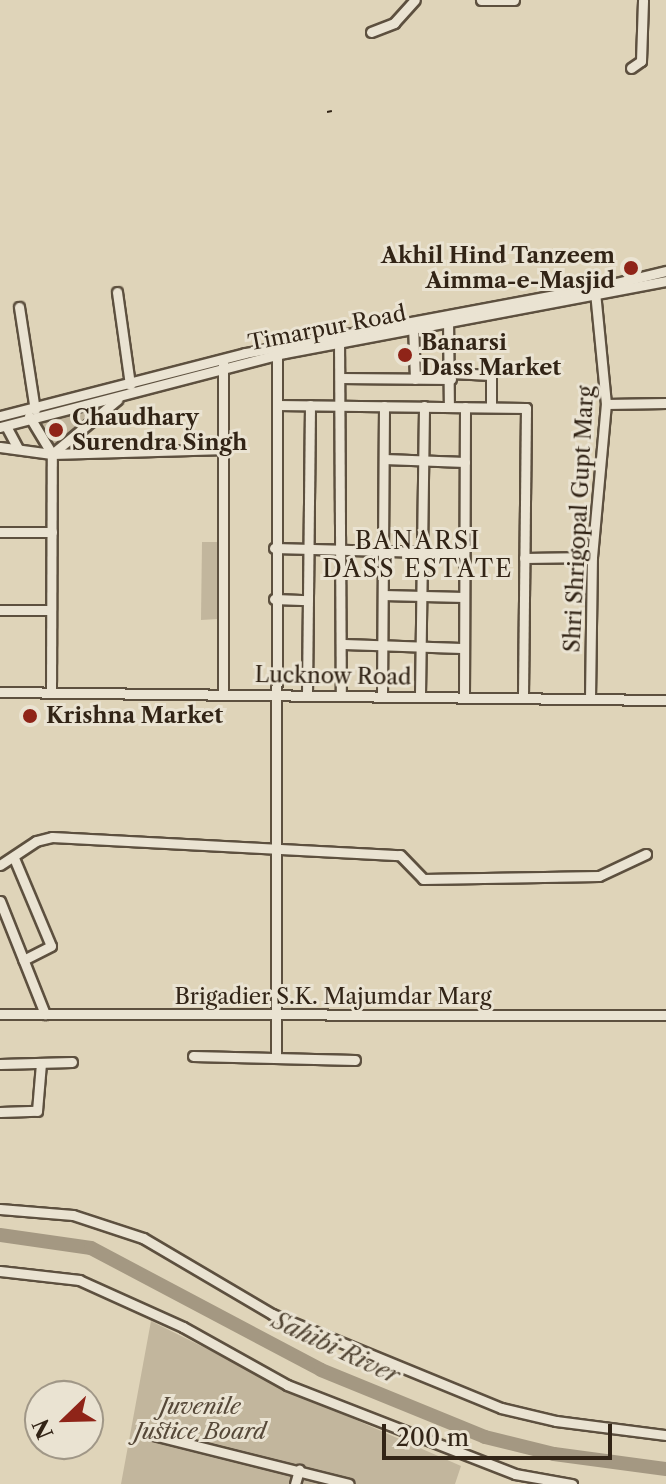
<!DOCTYPE html>
<html>
<head>
<meta charset="utf-8">
<style>
	body { margin:0 }
	#map { position:relative; width:666px; height:1484px; overflow:hidden; background:#dfd4b9; font-family:"Libre Caslon Text",serif }
	div>[style] { position:absolute }
	[style*='--x'] { left:calc(var(--x)*1px); top:calc(var(--y)*1px); width:calc(var(--w)*1px); rotate:calc(var(--a)*1deg) }
	.green>* { inset:0; background:#c2b69d }
	.river>* { height:14px; margin:-7px; padding:0 7px; transform-origin:7px; border-radius:7px; background:#a49882 }
	.roads { filter:drop-shadow(2px 0 #5d503f) drop-shadow(-2px 0 #5d503f) drop-shadow(0 2px #5d503f) drop-shadow(0 -2px #5d503f) }
	.minor>* { height:9px; margin:-4.5px; padding:0 4.5px; transform-origin:4.5px; border-radius:4.5px; background:#eae3d2 }
	.rail>* { height:2px; margin-top:-1px; transform-origin:0; background:repeating-linear-gradient(90deg,#322416 0 14px,transparent 0 28px) }
	.dots>* { width:22px; height:22px; translate:-50% -50%; box-sizing:border-box; border:4px solid #eae3d2; border-radius:50% }
	span { translate:-50% -50%; white-space:nowrap; text-align:center; line-height:1.15; -webkit-text-stroke:6px #eae3d2; paint-order:stroke }
	.poi-label { font-size:22px; color:#322416; font-weight:700 }
	.right { translate:-100% -50%; text-align:right }
	.left { translate:0 -50%; text-align:left }
	.street-label { font-size:22px; color:#322416 }
	.park-label { font-size:22px; color:#564838; font-style:italic }
	.neighbourhood-label { font-size:24px; color:#322416; letter-spacing:2px }
	.water-label { font-size:24px; color:#544736; font-style:italic }
	.north { position:absolute; left:24px; top:1380px; width:80px; height:80px; box-sizing:border-box; background:#eae3d2; border:2px solid #a09787; border-radius:50%; rotate:247deg; font-size:22px; font-weight:700; line-height:32px; text-align:center; color:#322416 }
	.north::after { content:''; display:block; margin:auto; width:28px; height:36px; background:#8f2418; clip-path:polygon(50% 0,100% 100%,50% 72%,0 100%) }
	.scale { position:absolute; left:382px; top:1424px; width:230px; height:36px; box-sizing:border-box; border:4px solid #322416; border-top:0; padding-left:10px; font-size:24px; line-height:28px; white-space:nowrap; color:#322416; -webkit-text-stroke:6px #eae3d2; paint-order:stroke }
</style>
</head>
<body>
<div id="map">
	<div class="green">
		<i style="clip-path:polygon(98px 408px,53px 448px,38px 422px)"></i>
		<i style="clip-path:polygon(202px 542px,220px 542px,218px 619px,201px 620px)"></i>
		<i style="clip-path:polygon(151px 1321px,306px 1398px,461px 1466px,455px 1484px,121px 1484px)"></i>
	</div>
	<div class="river">
		<i style="--x:0;--y:1235;--w:92;--a:8.1"></i>
		<i style="--x:91;--y:1248;--w:260;--a:27.9"></i>
		<i style="--x:321;--y:1370;--w:177;--a:22.2"></i>
		<i style="--x:485;--y:1437;--w:71;--a:13.8"></i>
		<i style="--x:554;--y:1454;--w:113;--a:7.6"></i>
	</div>
	<div class="roads">
		<div class="minor">
			<i style="--x:481;--y:0;--w:33;--a:0"></i>
			<i style="--x:371;--y:32;--w:25;--a:-21"></i>
			<i style="--x:394;--y:23;--w:31;--a:-48"></i>
			<i style="--x:631;--y:68;--w:12;--a:-35"></i>
			<i style="--x:641;--y:61;--w:61;--a:-88.1"></i>
			<i style="--x:599;--y:287;--w:69;--a:-13.4"></i>
			<i style="--x:117;--y:292;--w:94;--a:82"></i>
			<i style="--x:19;--y:307;--w:104;--a:81.2"></i>
			<i style="--x:448;--y:318;--w:89;--a:89.4"></i>
			<i style="--x:413;--y:324;--w:55;--a:87.9"></i>
			<i style="--x:339;--y:337;--w:357;--a:89.7"></i>
			<i style="--x:223;--y:363;--w:329;--a:90"></i>
			<i style="--x:451;--y:373;--w:40;--a:2.9"></i>
			<i style="--x:491;--y:375;--w:32;--a:90"></i>
			<i style="--x:340;--y:378;--w:111;--a:0.5"></i>
			<i style="--x:606;--y:404;--w:60;--a:-1"></i>
			<i style="--x:277;--y:405;--w:249;--a:0.7"></i>
			<i style="--x:526;--y:408;--w:289;--a:90.6"></i>
			<i style="--x:0;--y:416;--w:253;--a:-14.4"></i>
			<i style="--x:245;--y:353;--w:342;--a:-10.6"></i>
			<i style="--x:29;--y:416;--w:44;--a:58.8"></i>
			<i style="--x:6;--y:426;--w:26;--a:62"></i>
			<i style="--x:0;--y:427;--w:294;--a:-14.6"></i>
			<i style="--x:285;--y:353;--w:388;--a:-10.7"></i>
			<i style="--x:0;--y:447;--w:52;--a:7.7"></i>
			<i style="--x:52;--y:454;--w:175;--a:-1.6"></i>
			<i style="--x:384;--y:459;--w:81;--a:2.1"></i>
			<i style="--x:0;--y:532;--w:52;--a:0"></i>
			<i style="--x:274;--y:548;--w:190;--a:1.5"></i>
			<i style="--x:524;--y:558;--w:68;--a:-0.8"></i>
			<i style="--x:383;--y:595;--w:81;--a:1.4"></i>
			<i style="--x:274;--y:599;--w:34;--a:2"></i>
			<i style="--x:0;--y:610;--w:51;--a:0"></i>
			<i style="--x:341;--y:644;--w:123;--a:1.9"></i>
			<i style="--x:51;--y:691;--w:237;--a:-89.8"></i>
			<i style="--x:52;--y:454;--w:85;--a:-39.7"></i>
			<i style="--x:0;--y:692;--w:666;--a:0.69"></i>
			<i style="--x:307;--y:693;--w:288;--a:-89.4"></i>
			<i style="--x:382;--y:694;--w:288;--a:-89.6"></i>
			<i style="--x:420;--y:695;--w:289;--a:-89.2"></i>
			<i style="--x:464;--y:696;--w:289;--a:-89.8"></i>
			<i style="--x:590;--y:698;--w:141;--a:-89.2"></i>
			<i style="--x:592;--y:557;--w:154;--a:-84.8"></i>
			<i style="--x:606;--y:404;--w:114;--a:-95.6"></i>
			<i style="--x:14;--y:858;--w:95;--a:67.2"></i>
			<i style="--x:51;--y:946;--w:31;--a:153"></i>
			<i style="--x:0;--y:865;--w:43;--a:-33.7"></i>
			<i style="--x:36;--y:841;--w:16;--a:-14"></i>
			<i style="--x:52;--y:837;--w:348;--a:3"></i>
			<i style="--x:400;--y:855;--w:33;--a:46"></i>
			<i style="--x:423;--y:879;--w:176;--a:-1"></i>
			<i style="--x:599;--y:876;--w:52;--a:-25.1"></i>
			<i style="--x:0;--y:901;--w:122;--a:68.3"></i>
			<i style="--x:0;--y:1014;--w:666;--a:0.09"></i>
			<i style="--x:193;--y:1056;--w:162;--a:1.4"></i>
			<i style="--x:276;--y:1058;--w:711;--a:-89.92"></i>
			<i style="--x:0;--y:1064;--w:72;--a:-1.6"></i>
			<i style="--x:0;--y:1112;--w:37;--a:-2"></i>
			<i style="--x:37;--y:1111;--w:48;--a:-85.2"></i>
			<i style="--x:0;--y:1209;--w:73;--a:4.7"></i>
			<i style="--x:73;--y:1215;--w:74;--a:18.2"></i>
			<i style="--x:143;--y:1238;--w:150;--a:30.5"></i>
			<i style="--x:272;--y:1314;--w:248;--a:22.3"></i>
			<i style="--x:501;--y:1408;--w:57;--a:13.3"></i>
			<i style="--x:556;--y:1421;--w:111;--a:7.3"></i>
			<i style="--x:0;--y:1271;--w:80;--a:6.5"></i>
			<i style="--x:79;--y:1280;--w:114;--a:24.3"></i>
			<i style="--x:183;--y:1327;--w:119;--a:29.1"></i>
			<i style="--x:287;--y:1385;--w:245;--a:21.3"></i>
			<i style="--x:515;--y:1474;--w:58;--a:10"></i>
			<i style="--x:141;--y:1432;--w:214;--a:14"></i>
			<i style="--x:295;--y:1484;--w:15;--a:-74"></i>
		</div>
	</div>
	<div class="rail">
		<i style="--x:327;--y:112;--w:5;--a:-11"></i>
	</div>
	<div class="dots">
		<i style="left:631px;top:268px;background:#8f2418"></i>
		<i style="left:405px;top:355px;background:#8f2418"></i>
		<i style="left:56px;top:430px;background:#8f2418"></i>
		<i style="left:30px;top:716px;background:#8f2418"></i>
	</div>
	<div class="poi-label">
		<span class="right" style="left:615px;top:268px">Akhil Hind Tanzeem<br>Aimma-e-Masjid</span>
		<span class="left" style="left:421px;top:355px">Banarsi<br>Dass Market</span>
		<span class="left" style="left:72px;top:430px">Chaudhary<br>Surendra Singh</span>
		<span class="left" style="left:46px;top:716px">Krishna Market</span>
	</div>
	<div class="street-label">
		<span style="left:327px;top:328px;rotate:-11deg">Timarpur Road</span>
		<span style="left:579px;top:519px;rotate:-87deg">Shri Shrigopal Gupt Marg</span>
		<span style="left:333px;top:676px;rotate:1deg">Lucknow Road</span>
		<span style="left:333px;top:997px">Brigadier S.K. Majumdar Marg</span>
	</div>
	<div class="park-label">
		<span style="left:200px;top:1419px">Juvenile<br>Justice Board</span>
	</div>
	<div class="neighbourhood-label">
		<span style="left:418px;top:555px">BANARSI<br>DASS ESTATE</span>
	</div>
	<div class="water-label">
		<span style="left:336px;top:1348px;rotate:25deg">Sahibi River</span>
	</div>
	<div class="north">N</div>
	<div class="scale">200 m</div>
</div>
</body>
</html>
